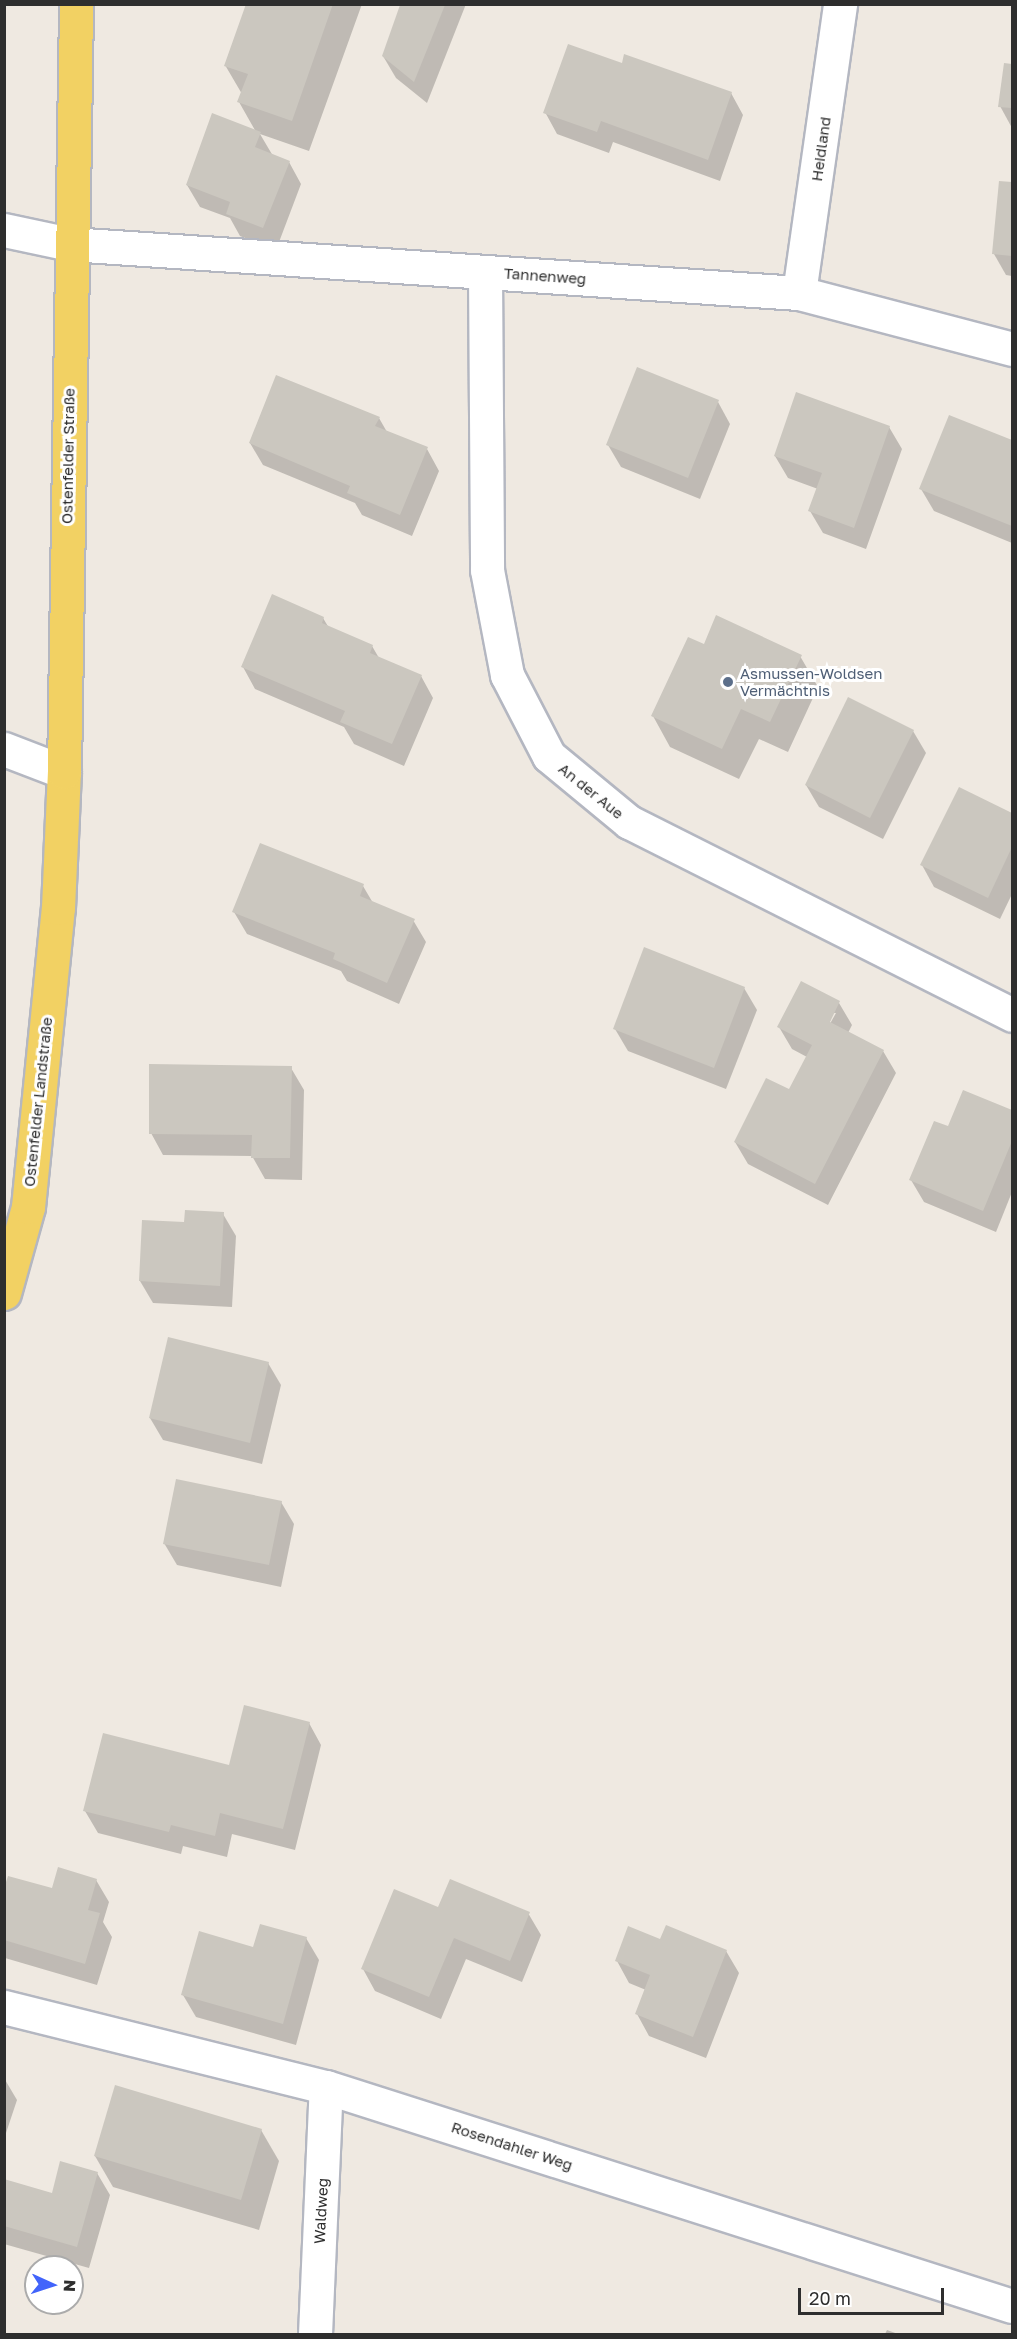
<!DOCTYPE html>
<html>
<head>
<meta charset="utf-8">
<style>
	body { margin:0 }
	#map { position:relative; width:1017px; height:2339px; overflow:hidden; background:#efe9e1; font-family:"Golos Text",sans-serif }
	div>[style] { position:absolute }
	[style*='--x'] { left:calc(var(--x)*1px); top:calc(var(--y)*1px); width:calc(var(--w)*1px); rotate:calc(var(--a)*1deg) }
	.shadow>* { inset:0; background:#0003 }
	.building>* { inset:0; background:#cbc7bf }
	.roads { filter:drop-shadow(2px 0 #b4b7c1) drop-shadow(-2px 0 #b4b7c1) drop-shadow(0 2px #b4b7c1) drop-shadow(0 -2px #b4b7c1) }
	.minor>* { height:33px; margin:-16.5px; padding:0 16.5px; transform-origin:16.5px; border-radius:16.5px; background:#fff }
	.major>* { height:33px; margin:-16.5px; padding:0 16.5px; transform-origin:16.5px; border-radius:16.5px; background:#f2d163 }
	.dots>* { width:16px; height:16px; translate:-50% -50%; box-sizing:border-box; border:3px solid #fff; border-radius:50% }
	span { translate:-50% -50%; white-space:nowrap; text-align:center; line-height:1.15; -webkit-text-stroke:6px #fff; paint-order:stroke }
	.street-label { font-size:15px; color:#2e2e2e }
	.service-label { font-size:15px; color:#4e5e75 }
	.left { translate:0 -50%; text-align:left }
	.frame { position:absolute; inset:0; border:6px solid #2e2e2e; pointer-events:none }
	.north { position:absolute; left:24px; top:2255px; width:60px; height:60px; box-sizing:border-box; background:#fff; border:2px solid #ababab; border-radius:50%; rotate:93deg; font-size:16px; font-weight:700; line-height:24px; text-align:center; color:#2e2e2e }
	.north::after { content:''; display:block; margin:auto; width:21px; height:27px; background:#4264fb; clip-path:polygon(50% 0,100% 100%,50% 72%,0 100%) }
	.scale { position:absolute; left:798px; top:2288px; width:146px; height:27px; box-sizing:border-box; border:3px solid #2e2e2e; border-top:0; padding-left:8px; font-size:18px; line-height:21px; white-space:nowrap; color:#2e2e2e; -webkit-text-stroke:4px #fff; paint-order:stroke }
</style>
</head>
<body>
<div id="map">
	<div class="shadow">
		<i style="clip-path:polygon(247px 4px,362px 4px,309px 151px,260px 134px,273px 156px,289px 162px,301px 184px,276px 250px,240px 236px,230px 218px,200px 207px,187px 185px,256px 132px,239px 102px,242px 94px,225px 65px)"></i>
		<i style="clip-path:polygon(402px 4px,466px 4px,427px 103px,396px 78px,383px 56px)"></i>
		<i style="clip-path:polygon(622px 65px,731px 93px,743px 115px,720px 181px,613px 142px,609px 153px,557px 134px,545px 112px)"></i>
		<i style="clip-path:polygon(1005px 65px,1012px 66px,1012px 128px,1000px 106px)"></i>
		<i style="clip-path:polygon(1001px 182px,1012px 183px,1012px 276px,1006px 275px,994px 254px)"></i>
		<i style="clip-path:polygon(718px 402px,730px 424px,700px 499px,621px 467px,608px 445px)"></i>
		<i style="clip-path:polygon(950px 417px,1012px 442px,1012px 543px,934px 511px,921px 489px)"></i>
		<i style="clip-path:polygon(379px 418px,387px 432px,427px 449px,439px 471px,412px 536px,362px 515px,355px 503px,263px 465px,250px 443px)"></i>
		<i style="clip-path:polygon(889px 427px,902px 449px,866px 549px,823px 533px,810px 511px,818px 489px,788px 478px,775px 456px)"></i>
		<i style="clip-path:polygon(323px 618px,329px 628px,372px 646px,379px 658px,421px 676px,433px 698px,404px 766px,354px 744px,344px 727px,255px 689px,243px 667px)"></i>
		<i style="clip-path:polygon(704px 646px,800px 656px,818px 687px,788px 752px,759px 739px,739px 779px,670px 747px,653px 716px)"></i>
		<i style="clip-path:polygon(913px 731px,926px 753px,883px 839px,819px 807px,806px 785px)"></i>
		<i style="clip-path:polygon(960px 789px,1012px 814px,1012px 894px,1000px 919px,934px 887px,922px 865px)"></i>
		<i style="clip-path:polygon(363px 886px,373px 903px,413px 920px,426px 942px,399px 1004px,347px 981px,341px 971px,247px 934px,234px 912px)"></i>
		<i style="clip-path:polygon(evenodd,801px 983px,839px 1003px,852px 1025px,848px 1033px,883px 1051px,896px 1073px,828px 1205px,748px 1164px,735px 1142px,789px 1091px,807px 1057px,792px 1049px,779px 1027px,801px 983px,833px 1013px,836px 1013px,827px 1029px,833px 1013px)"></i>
		<i style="clip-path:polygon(744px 988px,757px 1010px,726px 1089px,628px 1051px,615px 1029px)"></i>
		<i style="clip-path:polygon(291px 1068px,304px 1090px,302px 1180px,265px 1179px,252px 1156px,163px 1155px,151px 1133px)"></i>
		<i style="clip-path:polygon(964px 1091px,1012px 1112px,1012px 1192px,996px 1232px,924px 1202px,911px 1180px,949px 1128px)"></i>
		<i style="clip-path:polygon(223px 1214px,236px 1236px,232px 1307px,153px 1303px,140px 1281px,186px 1224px)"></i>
		<i style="clip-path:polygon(268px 1363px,281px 1385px,262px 1464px,163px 1440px,150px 1418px)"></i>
		<i style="clip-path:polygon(281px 1502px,294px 1524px,281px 1587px,177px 1565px,164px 1543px)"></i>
		<i style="clip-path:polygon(309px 1723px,321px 1745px,295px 1850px,232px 1834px,227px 1857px,183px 1846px,181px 1854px,98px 1833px,85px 1811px,230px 1767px)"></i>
		<i style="clip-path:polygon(96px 1880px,109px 1902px,103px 1922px,112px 1937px,97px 1985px,5px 1958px,4px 1894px,53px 1890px)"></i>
		<i style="clip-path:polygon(438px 1909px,528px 1913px,541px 1935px,522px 1982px,466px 1959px,441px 2019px,375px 1991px,363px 1969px)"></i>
		<i style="clip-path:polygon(306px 1938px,319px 1960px,296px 2045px,196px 2017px,183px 1995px,254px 1949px)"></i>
		<i style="clip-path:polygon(661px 1941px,726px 1951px,739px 1973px,706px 2058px,649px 2036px,637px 2014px,646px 1990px,629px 1983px,617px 1961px)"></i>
		<i style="clip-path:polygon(4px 2078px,17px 2100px,4px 2139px)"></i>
		<i style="clip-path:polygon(261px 2130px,279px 2161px,259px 2230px,113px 2187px,95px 2156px)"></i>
		<i style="clip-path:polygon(97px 2173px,110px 2195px,89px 2268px,4px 2244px,4px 2181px,53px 2195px)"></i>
		<i style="clip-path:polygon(887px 2330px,898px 2334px,885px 2334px)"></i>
	</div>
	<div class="building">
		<i style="clip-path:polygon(246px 4px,333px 4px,292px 121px,237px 102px,248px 74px,224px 66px)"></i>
		<i style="clip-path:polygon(400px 5px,445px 5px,414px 82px,382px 56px)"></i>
		<i style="clip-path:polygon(568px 44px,622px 63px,624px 54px,732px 92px,708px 160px,601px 121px,597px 132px,543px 113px)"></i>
		<i style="clip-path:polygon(1004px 63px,1012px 64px,1012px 108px,998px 107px)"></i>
		<i style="clip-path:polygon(212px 113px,261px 132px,255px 147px,290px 161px,263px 228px,226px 214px,230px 202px,186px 185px)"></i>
		<i style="clip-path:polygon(999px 181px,1012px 182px,1012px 256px,992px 254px)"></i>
		<i style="clip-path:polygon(637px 367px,719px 400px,688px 478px,606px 445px)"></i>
		<i style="clip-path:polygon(276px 375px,380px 417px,375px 426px,428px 447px,400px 515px,347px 493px,350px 486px,249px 443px)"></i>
		<i style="clip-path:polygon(796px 392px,890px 426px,854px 528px,808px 511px,822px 473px,774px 456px)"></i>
		<i style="clip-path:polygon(949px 415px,1012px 440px,1012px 526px,919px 489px)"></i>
		<i style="clip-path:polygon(272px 594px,324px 617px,322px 623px,373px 645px,370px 653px,422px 675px,392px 744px,340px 722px,345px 711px,241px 667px)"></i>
		<i style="clip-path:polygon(716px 615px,802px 655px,770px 722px,741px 709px,722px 749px,651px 716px,688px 637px,704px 644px)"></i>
		<i style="clip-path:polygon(848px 697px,914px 730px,870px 818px,805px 785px)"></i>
		<i style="clip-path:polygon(959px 787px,1012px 813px,1012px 847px,988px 898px,920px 865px)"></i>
		<i style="clip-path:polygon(260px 843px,364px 884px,360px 896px,415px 919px,387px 983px,333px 959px,335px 953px,232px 912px)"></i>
		<i style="clip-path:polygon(644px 947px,745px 987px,714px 1068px,613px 1029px)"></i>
		<i style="clip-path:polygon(801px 981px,840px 1001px,830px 1022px,884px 1050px,815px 1184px,734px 1142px,766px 1078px,789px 1089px,812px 1045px,777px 1027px)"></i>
		<i style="clip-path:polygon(149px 1064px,292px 1066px,290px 1158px,251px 1158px,252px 1135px,149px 1134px)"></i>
		<i style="clip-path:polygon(963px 1090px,1012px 1110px,1012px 1141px,983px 1211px,909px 1180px,934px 1121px,948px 1126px)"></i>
		<i style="clip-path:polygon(185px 1210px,224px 1212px,220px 1286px,139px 1281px,142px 1220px,184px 1222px)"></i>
		<i style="clip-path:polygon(168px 1337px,269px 1362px,250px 1443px,149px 1418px)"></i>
		<i style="clip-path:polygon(176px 1479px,282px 1501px,269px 1565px,163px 1544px)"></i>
		<i style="clip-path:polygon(244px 1705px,310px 1722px,283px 1829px,220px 1813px,215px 1836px,171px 1825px,169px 1832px,83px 1811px,103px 1733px,229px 1765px)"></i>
		<i style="clip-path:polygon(58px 1867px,97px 1879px,88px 1910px,100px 1913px,85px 1964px,4px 1940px,4px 1888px,8px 1876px,52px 1888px)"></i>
		<i style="clip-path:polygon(450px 1879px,530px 1912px,510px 1961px,454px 1938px,429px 1997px,361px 1969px,394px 1889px,438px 1907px)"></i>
		<i style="clip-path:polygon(260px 1924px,307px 1937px,283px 2024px,181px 1995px,199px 1931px,253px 1947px)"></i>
		<i style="clip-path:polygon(666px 1925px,727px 1950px,693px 2037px,635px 2014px,650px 1975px,615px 1961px,628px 1926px,660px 1939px)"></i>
		<i style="clip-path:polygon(115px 2085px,262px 2129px,241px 2200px,94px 2156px)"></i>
		<i style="clip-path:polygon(60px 2161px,98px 2172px,77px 2247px,4px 2226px,4px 2179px,52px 2193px)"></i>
	</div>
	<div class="roads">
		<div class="minor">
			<i style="--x:4;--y:230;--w:67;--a:12"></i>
			<i style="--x:70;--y:244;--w:731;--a:3.85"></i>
			<i style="--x:799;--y:293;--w:220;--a:14.7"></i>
			<i style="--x:485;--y:272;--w:298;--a:89.6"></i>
			<i style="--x:487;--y:570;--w:107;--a:79.2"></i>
			<i style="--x:507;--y:675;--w:91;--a:62.6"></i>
			<i style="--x:549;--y:756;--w:104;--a:39.5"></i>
			<i style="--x:629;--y:822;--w:429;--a:26.7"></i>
			<i style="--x:799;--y:293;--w:292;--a:-81.9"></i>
			<i style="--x:4;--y:749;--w:64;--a:21"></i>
			<i style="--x:4;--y:2007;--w:332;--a:14"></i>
			<i style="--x:326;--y:2087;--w:720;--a:17.71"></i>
			<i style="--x:315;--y:2334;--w:247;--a:-87.5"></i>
		</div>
		<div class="major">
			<i style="--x:4;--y:1293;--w:89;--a:-74.4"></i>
			<i style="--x:28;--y:1207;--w:301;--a:-84.3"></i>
			<i style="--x:58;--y:908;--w:136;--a:-87.5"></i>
			<i style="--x:64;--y:772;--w:768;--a:-89.1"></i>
		</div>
	</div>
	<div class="dots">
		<i style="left:728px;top:682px;background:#5c6f8a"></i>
	</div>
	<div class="street-label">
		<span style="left:821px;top:149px;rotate:-82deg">Heidland</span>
		<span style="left:545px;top:276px;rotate:4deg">Tannenweg</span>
		<span style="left:68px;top:456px;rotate:-89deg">Ostenfelder Straße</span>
		<span style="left:591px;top:791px;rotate:39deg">An der Aue</span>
		<span style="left:38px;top:1102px;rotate:-84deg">Ostenfelder Landstraße</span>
		<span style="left:512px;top:2146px;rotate:18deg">Rosendahler Weg</span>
		<span style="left:321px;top:2211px;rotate:-87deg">Waldweg</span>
	</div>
	<div class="service-label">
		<span class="left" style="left:740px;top:682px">Asmussen-Woldsen<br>Vermächtnis</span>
	</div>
	<div class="frame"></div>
	<div class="north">N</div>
	<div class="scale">20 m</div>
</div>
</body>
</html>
